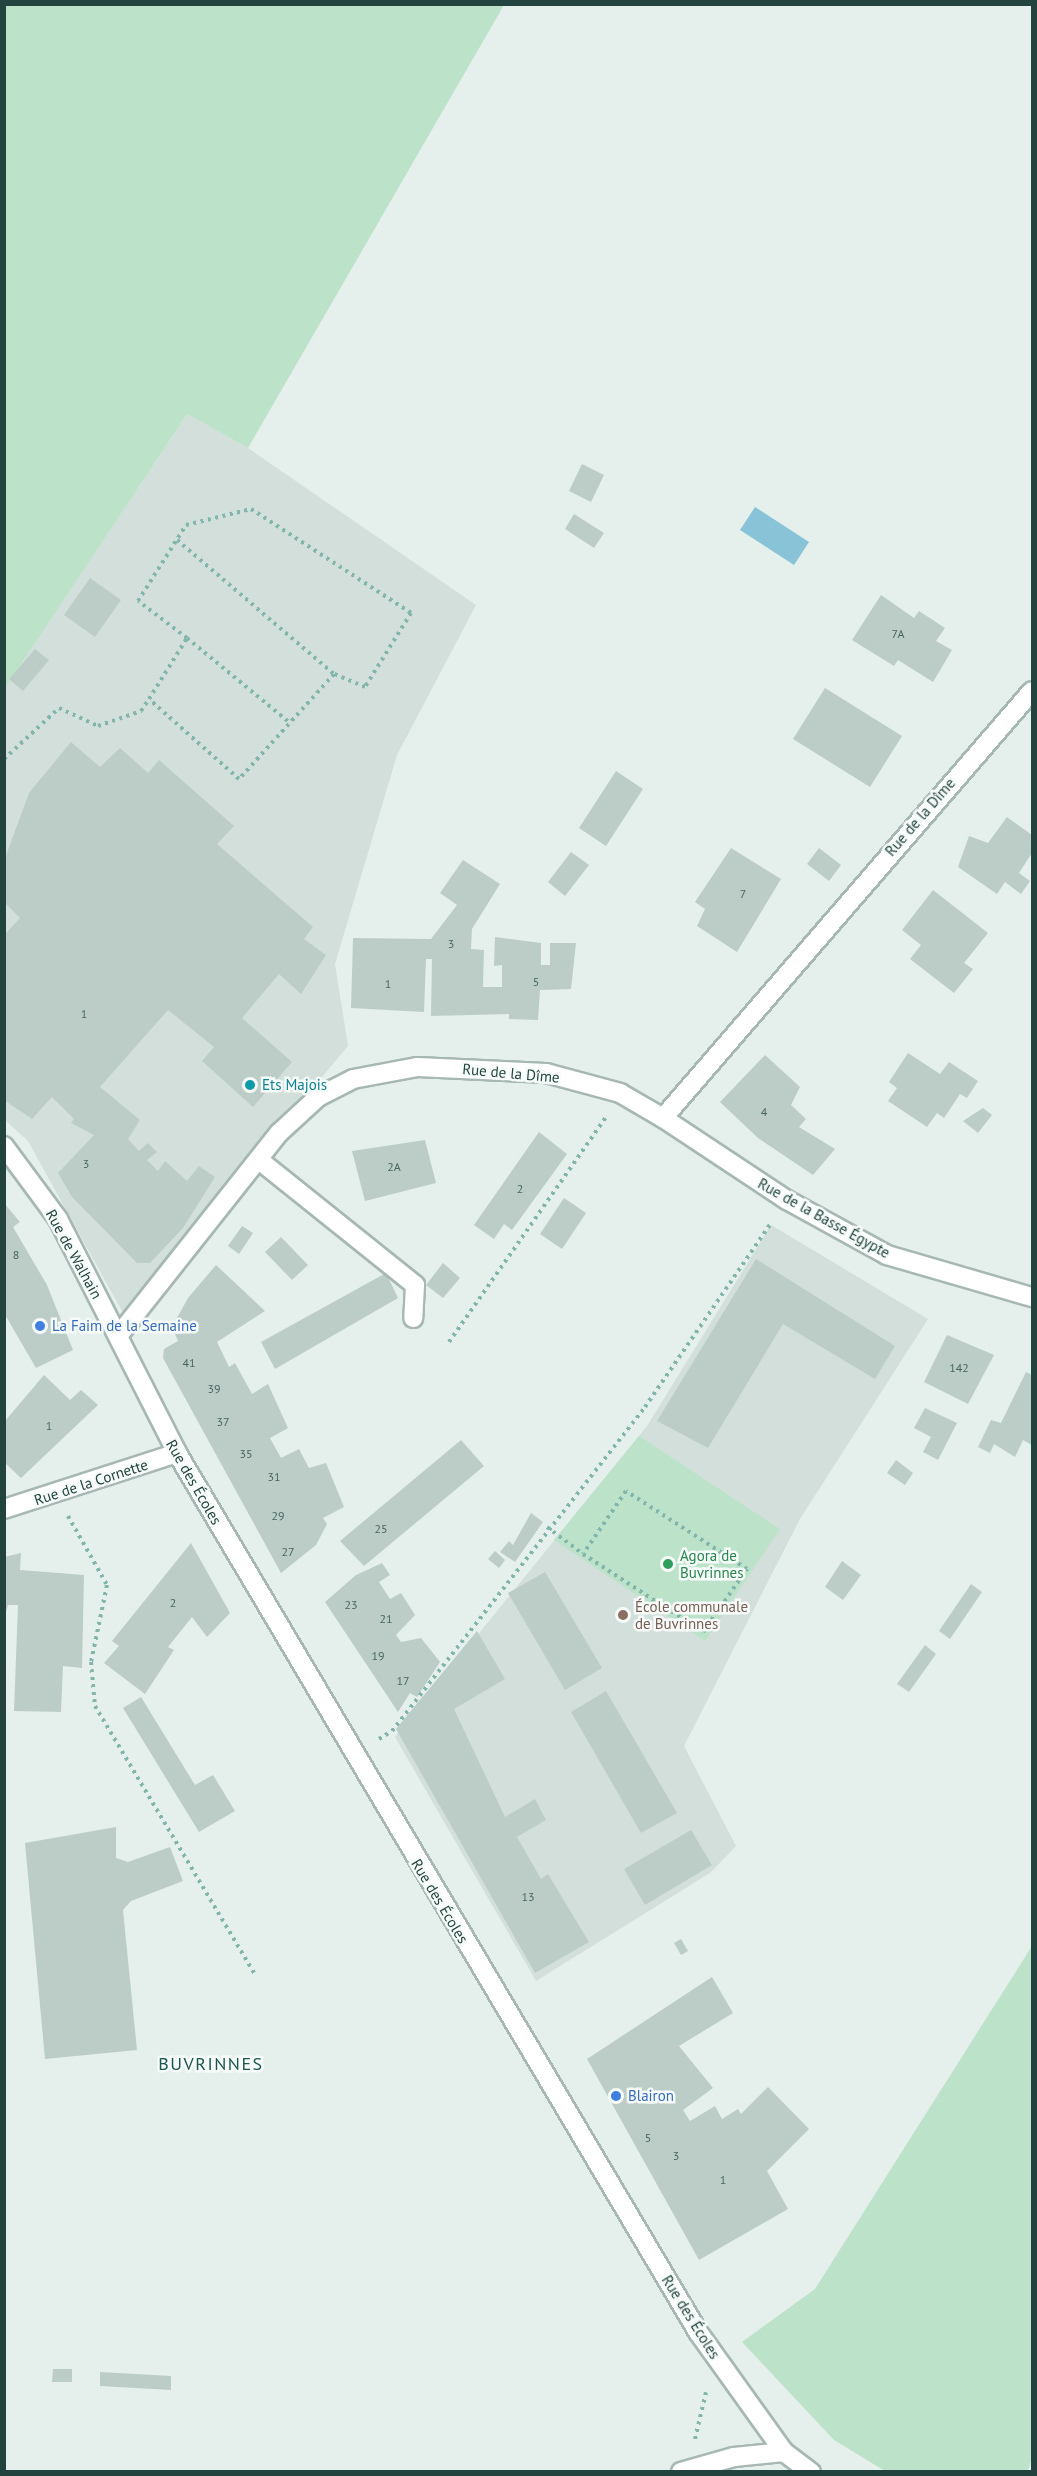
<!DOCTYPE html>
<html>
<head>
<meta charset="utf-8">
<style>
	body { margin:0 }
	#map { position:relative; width:1037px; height:2476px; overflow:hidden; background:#e5efec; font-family:"PT Sans",sans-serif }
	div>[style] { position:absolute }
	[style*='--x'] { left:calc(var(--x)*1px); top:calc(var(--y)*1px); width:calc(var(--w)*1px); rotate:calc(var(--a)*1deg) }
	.built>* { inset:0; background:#d3dfdb }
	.green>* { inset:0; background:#bce2ca }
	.water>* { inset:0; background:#89c3d8 }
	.building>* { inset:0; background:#bccdc8 }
	.path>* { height:4px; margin-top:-2px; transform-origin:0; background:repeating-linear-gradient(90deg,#82b5ab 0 3px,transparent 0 7.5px) }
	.roads { filter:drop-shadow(2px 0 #a7b8b4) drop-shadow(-2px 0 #a7b8b4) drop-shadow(0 2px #a7b8b4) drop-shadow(0 -2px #a7b8b4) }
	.service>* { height:18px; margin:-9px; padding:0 9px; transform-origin:9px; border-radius:9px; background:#fff }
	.minor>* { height:18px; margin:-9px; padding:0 9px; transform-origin:9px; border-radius:9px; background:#fff }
	.tertiary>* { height:18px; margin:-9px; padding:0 9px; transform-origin:9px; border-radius:9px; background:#fff }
	.dots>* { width:16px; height:16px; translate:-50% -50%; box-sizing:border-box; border:3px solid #f6fbf9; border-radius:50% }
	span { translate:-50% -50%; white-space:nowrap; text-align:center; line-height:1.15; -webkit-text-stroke:5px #f6fbf9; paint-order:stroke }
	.number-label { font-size:12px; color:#486660 }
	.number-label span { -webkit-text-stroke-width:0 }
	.street-label { font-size:15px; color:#22433e }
	.culture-label { font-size:15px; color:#0d838f }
	.left { translate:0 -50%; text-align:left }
	.shop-label { font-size:15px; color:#366cbe }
	.leisure-label { font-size:15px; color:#27864d }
	.education-label { font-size:15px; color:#785e54 }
	.quarter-label { font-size:18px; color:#1b574f; letter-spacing:1.5px }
	.frame { position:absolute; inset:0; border:6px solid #22433e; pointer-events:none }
</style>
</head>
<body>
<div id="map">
	<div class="built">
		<i style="clip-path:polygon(187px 414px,248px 448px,476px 605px,397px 755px,335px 964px,348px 1046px,123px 1313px,28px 1141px,5px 1120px,4px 688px)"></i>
		<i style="clip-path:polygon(771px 1225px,928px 1319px,800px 1519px,684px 1746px,736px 1846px,710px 1873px,536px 1981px,395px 1737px,647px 1426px)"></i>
	</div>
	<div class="green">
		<i style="clip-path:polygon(5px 5px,504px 5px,248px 448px,187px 414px,5px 688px)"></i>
		<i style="clip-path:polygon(639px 1436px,780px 1529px,705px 1641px,554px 1540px)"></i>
		<i style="clip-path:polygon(1032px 1946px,1032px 2457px,1028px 2471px,885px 2471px,834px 2440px,742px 2342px,815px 2289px)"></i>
	</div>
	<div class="water">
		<i style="clip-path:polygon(755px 507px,809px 542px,794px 565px,740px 530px)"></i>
	</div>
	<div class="building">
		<i style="clip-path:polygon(582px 464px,604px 475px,591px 502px,569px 491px)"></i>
		<i style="clip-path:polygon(574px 514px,604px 533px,594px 548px,565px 529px)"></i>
		<i style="clip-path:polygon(90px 578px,121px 600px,95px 637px,64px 615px)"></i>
		<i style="clip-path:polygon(881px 595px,914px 618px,919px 611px,945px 628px,936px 641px,952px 650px,933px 682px,898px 660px,894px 666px,852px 640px)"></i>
		<i style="clip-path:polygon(35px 649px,49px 660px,23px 691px,9px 679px)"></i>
		<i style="clip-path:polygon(825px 688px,902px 736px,870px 787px,793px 739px)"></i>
		<i style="clip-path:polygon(71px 742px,100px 767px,120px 748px,148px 773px,159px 760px,234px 826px,217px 844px,313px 927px,304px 939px,326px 955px,301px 994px,279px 974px,242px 1018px,292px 1062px,253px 1107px,202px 1061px,214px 1047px,168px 1010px,100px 1087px,140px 1120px,128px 1139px,139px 1151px,148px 1143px,157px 1152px,147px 1160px,158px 1171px,165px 1161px,187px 1181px,199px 1166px,215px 1177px,183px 1228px,150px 1263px,137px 1263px,72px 1197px,58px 1173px,94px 1135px,71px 1123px,74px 1119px,52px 1097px,32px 1119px,4px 1100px,4px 935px,20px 918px,4px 902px,4px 861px,29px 793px)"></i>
		<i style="clip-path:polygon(616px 771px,643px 789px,606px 846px,579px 828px)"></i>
		<i style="clip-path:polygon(1007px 817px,1032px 835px,1032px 853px,1019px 873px,1030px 881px,1021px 894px,1005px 882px,997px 894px,958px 867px,969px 836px,988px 843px)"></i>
		<i style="clip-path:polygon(731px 848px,781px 879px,737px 952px,697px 926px,705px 909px,695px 902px)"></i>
		<i style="clip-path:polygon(819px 848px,841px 865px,829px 881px,807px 864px)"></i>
		<i style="clip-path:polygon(571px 852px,589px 865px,565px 896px,548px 882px)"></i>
		<i style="clip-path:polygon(463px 860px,500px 884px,472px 929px,471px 949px,484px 950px,483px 987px,502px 987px,502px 965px,494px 966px,495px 937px,541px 943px,541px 965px,550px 965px,550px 943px,576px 943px,571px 989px,540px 990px,538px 1020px,509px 1019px,509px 1014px,431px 1016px,432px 959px,426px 959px,424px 1012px,351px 1008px,353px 938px,431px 939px,457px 905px,440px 893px)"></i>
		<i style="clip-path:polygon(933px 890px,988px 933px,964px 963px,973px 969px,954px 993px,910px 959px,921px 945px,902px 930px)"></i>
		<i style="clip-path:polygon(908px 1053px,940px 1074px,949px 1062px,978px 1081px,967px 1098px,960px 1094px,944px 1118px,937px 1113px,927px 1127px,888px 1101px,897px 1088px,889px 1082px)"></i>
		<i style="clip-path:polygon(765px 1055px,800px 1087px,791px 1105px,806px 1119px,799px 1127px,835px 1149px,813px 1175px,758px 1138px,720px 1102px)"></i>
		<i style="clip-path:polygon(983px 1108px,992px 1115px,978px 1133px,963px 1121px)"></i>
		<i style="clip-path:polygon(539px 1132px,567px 1154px,512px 1230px,504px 1224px,494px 1239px,474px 1225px)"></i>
		<i style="clip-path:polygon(425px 1140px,436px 1183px,365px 1201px,352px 1151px)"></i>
		<i style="clip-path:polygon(564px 1198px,586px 1213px,562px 1249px,540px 1234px)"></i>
		<i style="clip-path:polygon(4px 1203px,20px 1222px,13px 1227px,47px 1285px,73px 1350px,36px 1368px,4px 1313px)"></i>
		<i style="clip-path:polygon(242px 1226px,253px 1233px,239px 1254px,228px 1246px)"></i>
		<i style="clip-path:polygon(281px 1237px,308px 1265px,292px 1280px,265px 1252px)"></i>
		<i style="clip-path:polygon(756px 1259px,895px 1346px,875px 1379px,783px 1324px,708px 1448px,657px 1421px)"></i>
		<i style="clip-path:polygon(443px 1263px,460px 1278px,443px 1298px,426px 1285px)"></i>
		<i style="clip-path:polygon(216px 1265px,265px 1311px,217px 1342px,229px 1367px,235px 1363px,252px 1394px,268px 1384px,288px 1428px,270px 1438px,281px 1458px,299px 1449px,309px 1468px,326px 1463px,344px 1507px,323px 1518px,327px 1524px,316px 1545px,281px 1573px,163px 1358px,164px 1349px,178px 1341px,172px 1327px,188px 1298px)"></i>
		<i style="clip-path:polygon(386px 1273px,398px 1298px,275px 1369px,261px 1342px)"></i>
		<i style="clip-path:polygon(947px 1335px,994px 1355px,968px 1404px,924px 1382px)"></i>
		<i style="clip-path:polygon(1026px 1372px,1032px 1375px,1032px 1445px,1023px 1440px,1015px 1457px,994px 1444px,990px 1453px,978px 1447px,991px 1420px,1001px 1423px)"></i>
		<i style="clip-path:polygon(44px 1375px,70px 1400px,81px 1390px,98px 1405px,21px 1478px,5px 1463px,5px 1421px)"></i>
		<i style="clip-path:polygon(925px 1408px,957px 1423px,938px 1460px,923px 1452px,931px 1437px,914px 1428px)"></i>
		<i style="clip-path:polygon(461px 1440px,484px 1466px,364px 1566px,340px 1541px)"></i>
		<i style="clip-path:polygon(896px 1460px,913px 1473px,905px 1485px,887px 1473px)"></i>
		<i style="clip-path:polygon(531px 1513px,543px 1522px,515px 1562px,500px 1552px,509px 1541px,513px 1545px)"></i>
		<i style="clip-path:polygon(191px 1543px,230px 1613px,207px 1637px,192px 1617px,168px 1647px,174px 1650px,145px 1694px,104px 1663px,119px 1646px,112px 1641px)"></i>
		<i style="clip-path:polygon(495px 1551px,505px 1560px,499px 1568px,488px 1559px)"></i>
		<i style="clip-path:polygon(21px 1553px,20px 1570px,84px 1575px,82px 1668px,63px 1666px,61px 1712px,14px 1711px,18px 1605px,8px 1605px,4px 1618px,4px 1557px)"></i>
		<i style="clip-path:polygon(842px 1561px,861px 1575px,843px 1600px,825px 1587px)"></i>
		<i style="clip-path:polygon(382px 1563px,390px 1575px,379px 1582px,390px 1599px,401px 1593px,415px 1615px,396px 1635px,401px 1642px,421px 1638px,440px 1662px,417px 1697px,410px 1693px,398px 1712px,325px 1602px,356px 1575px)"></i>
		<i style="clip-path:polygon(545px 1572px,602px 1668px,565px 1690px,508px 1593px)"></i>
		<i style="clip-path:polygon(971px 1584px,982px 1592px,950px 1639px,939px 1631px)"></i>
		<i style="clip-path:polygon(477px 1631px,505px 1679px,454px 1709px,505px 1817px,535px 1799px,546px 1820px,517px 1837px,541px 1879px,548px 1874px,589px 1942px,535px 1973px,396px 1729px)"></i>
		<i style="clip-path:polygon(925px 1645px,936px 1654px,909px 1692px,897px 1684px)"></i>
		<i style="clip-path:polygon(606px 1691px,677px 1813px,641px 1833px,571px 1712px)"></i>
		<i style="clip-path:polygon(141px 1697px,195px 1785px,213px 1775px,235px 1811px,199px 1832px,123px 1708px)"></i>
		<i style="clip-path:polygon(116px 1827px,116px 1858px,128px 1862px,170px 1847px,183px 1881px,131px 1901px,123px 1910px,137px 2050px,45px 2059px,25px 1843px)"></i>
		<i style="clip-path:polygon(691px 1830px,712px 1865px,645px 1905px,624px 1869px)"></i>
		<i style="clip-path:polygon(681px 1939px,688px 1951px,681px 1955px,674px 1943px)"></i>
		<i style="clip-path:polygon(712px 1977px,733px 2013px,679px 2046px,713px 2088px,683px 2110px,690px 2121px,715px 2106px,722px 2119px,738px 2109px,741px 2114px,768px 2087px,809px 2129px,767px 2171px,788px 2209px,699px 2260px,587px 2059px)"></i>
		<i style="clip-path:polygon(53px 2369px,72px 2369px,72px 2382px,52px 2382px)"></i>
		<i style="clip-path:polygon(100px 2372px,171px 2376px,171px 2390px,100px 2386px)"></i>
	</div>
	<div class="path">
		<i style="--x:177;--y:540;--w:206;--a:40.5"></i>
		<i style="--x:187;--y:638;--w:134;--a:39.5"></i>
		<i style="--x:4;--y:759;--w:75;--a:-42.8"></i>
		<i style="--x:59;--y:708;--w:43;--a:24.8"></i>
		<i style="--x:98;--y:726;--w:46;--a:-19.2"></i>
		<i style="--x:141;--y:711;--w:14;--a:-56"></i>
		<i style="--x:149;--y:699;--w:72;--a:-58.1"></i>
		<i style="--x:187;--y:638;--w:61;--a:-142.9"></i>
		<i style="--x:138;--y:601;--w:90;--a:-57.7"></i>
		<i style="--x:186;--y:525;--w:67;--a:-13.8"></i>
		<i style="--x:251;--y:509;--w:191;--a:33"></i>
		<i style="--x:411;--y:613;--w:87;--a:121.9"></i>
		<i style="--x:365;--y:687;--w:34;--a:-157"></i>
		<i style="--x:334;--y:674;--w:142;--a:132.1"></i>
		<i style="--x:239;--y:779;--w:120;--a:-138.4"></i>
		<i style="--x:449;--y:1342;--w:274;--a:-55.1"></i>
		<i style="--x:68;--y:1516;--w:79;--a:60.5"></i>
		<i style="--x:107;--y:1585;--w:79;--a:101.7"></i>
		<i style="--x:91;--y:1662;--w:44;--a:84.8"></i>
		<i style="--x:95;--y:1706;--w:314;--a:59.2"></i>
		<i style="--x:547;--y:1527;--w:45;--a:36.9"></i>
		<i style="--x:583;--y:1554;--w:143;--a:33"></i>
		<i style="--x:703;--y:1632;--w:77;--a:-55.1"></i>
		<i style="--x:747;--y:1569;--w:144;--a:-147.2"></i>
		<i style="--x:626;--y:1491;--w:76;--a:124.3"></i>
		<i style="--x:379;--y:1739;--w:15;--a:-32"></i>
		<i style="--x:392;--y:1731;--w:411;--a:-52"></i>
		<i style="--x:645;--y:1407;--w:223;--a:-55.6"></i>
		<i style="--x:695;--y:2439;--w:48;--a:-76.8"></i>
	</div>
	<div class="roads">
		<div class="service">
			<i style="--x:259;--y:1160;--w:200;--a:38.7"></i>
			<i style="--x:415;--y:1285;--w:33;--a:93"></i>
		</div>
		<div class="minor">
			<i style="--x:663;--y:1118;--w:149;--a:33.5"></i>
			<i style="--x:787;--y:1200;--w:114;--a:28.8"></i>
			<i style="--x:887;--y:1255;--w:151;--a:16.2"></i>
			<i style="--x:4;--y:1509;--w:182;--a:-17.9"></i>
		</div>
		<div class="tertiary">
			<i style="--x:4;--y:1146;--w:91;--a:53.5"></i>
			<i style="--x:58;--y:1219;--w:263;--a:63"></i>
			<i style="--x:177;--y:1453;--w:1022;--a:59.34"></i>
			<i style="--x:698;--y:2332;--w:148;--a:54.4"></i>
			<i style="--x:784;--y:2452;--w:34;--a:37"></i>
			<i style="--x:118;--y:1336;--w:259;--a:-51.6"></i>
			<i style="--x:279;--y:1133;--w:53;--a:-42.7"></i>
			<i style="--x:318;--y:1097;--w:39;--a:-27"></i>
			<i style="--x:353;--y:1079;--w:66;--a:-10.5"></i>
			<i style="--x:418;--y:1067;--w:128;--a:2.7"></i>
			<i style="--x:546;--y:1073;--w:77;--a:15.1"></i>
			<i style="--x:620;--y:1093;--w:50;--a:30.2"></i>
			<i style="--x:663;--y:1118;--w:564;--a:-49.17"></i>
			<i style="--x:681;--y:2472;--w:55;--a:-15.8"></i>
			<i style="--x:734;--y:2457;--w:50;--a:-5.7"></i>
		</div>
	</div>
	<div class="dots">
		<i style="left:250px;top:1085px;background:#0f9aa8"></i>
		<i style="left:40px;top:1326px;background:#3f7fe0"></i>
		<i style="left:668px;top:1564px;background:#2e9e5b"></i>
		<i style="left:623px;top:1615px;background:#8d6e63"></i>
		<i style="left:616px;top:2096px;background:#3f7fe0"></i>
	</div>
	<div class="number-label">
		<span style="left:898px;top:634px">7A</span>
		<span style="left:743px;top:894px">7</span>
		<span style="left:451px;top:944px">3</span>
		<span style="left:536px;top:982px">5</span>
		<span style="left:388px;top:984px">1</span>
		<span style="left:84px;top:1014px">1</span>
		<span style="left:764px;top:1112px">4</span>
		<span style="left:86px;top:1164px">3</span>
		<span style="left:394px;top:1167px">2A</span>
		<span style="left:520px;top:1189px">2</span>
		<span style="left:16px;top:1255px">8</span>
		<span style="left:189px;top:1363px">41</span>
		<span style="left:959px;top:1368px">142</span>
		<span style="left:214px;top:1389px">39</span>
		<span style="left:223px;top:1422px">37</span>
		<span style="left:49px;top:1426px">1</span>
		<span style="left:246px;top:1454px">35</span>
		<span style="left:274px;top:1477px">31</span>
		<span style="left:278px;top:1516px">29</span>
		<span style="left:381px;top:1529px">25</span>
		<span style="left:288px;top:1552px">27</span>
		<span style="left:173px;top:1603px">2</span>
		<span style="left:351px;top:1605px">23</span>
		<span style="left:386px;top:1619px">21</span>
		<span style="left:378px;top:1656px">19</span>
		<span style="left:403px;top:1681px">17</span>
		<span style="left:528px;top:1897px">13</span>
		<span style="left:648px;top:2138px">5</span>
		<span style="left:676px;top:2156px">3</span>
		<span style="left:723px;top:2180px">1</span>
	</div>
	<div class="street-label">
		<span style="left:920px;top:817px;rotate:-49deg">Rue de la Dîme</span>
		<span style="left:511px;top:1073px;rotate:5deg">Rue de la Dîme</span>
		<span style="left:824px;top:1218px;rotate:29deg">Rue de la Basse Égypte</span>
		<span style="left:74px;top:1254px;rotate:61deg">Rue de Walhain</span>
		<span style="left:91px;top:1482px;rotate:-18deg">Rue de la Cornette</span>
		<span style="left:194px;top:1482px;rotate:60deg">Rue des Écoles</span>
		<span style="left:440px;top:1901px;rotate:59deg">Rue des Écoles</span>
		<span style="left:691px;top:2317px;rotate:58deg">Rue des Écoles</span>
	</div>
	<div class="culture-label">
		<span class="left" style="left:262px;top:1085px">Ets Majois</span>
	</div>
	<div class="shop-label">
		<span class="left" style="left:52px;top:1326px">La Faim de la Semaine</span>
		<span class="left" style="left:628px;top:2096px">Blairon</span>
	</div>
	<div class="leisure-label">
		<span class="left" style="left:680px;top:1564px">Agora de<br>Buvrinnes</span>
	</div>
	<div class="education-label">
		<span class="left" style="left:635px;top:1615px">École communale<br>de Buvrinnes</span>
	</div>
	<div class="quarter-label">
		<span style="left:211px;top:2064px">BUVRINNES</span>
	</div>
	<div class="frame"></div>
</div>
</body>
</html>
